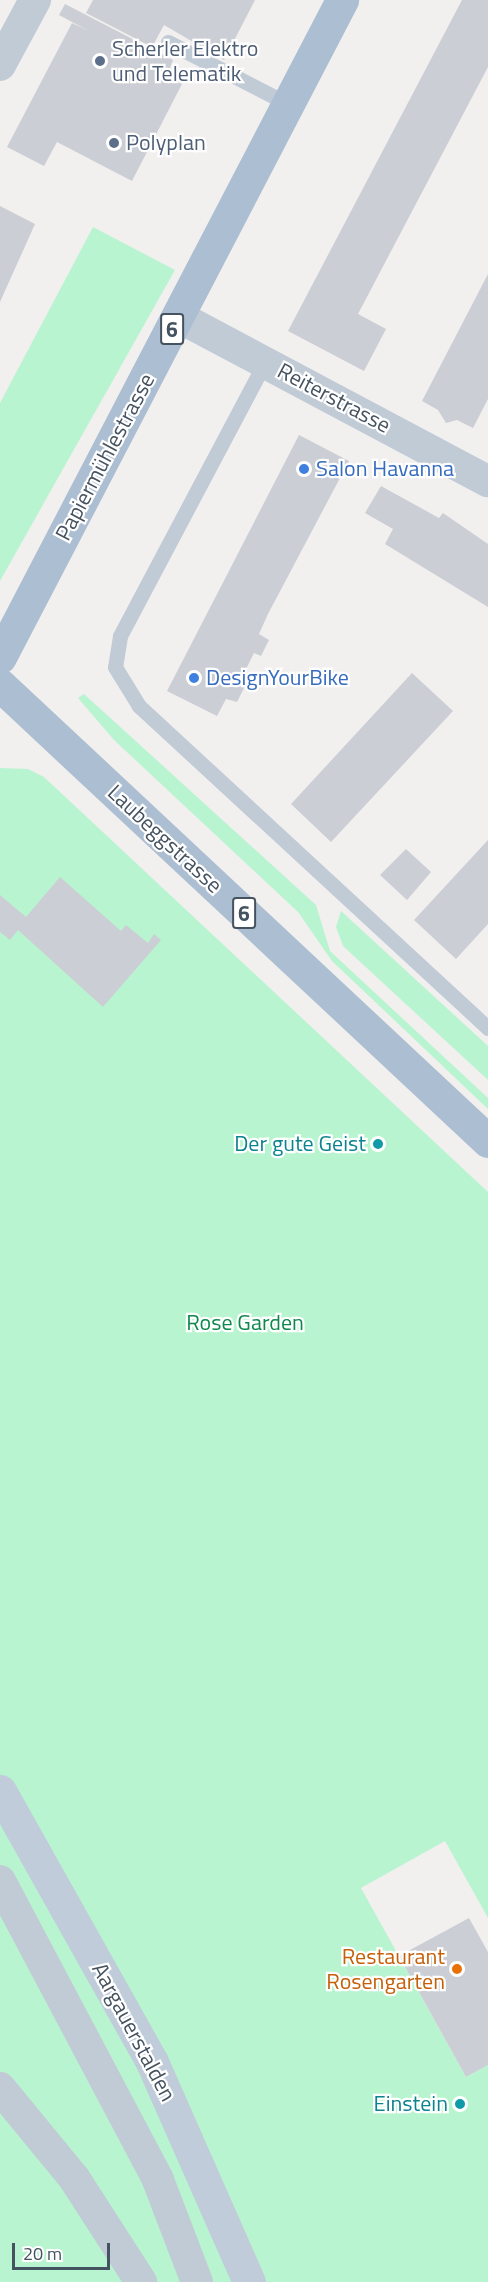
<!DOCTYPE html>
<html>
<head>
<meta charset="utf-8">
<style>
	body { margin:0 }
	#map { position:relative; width:488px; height:2282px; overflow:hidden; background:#f2efef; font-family:"Titillium Web",sans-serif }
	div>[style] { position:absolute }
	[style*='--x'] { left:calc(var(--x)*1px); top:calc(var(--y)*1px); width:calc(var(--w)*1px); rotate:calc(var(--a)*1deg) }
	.green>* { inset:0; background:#b9f4d1 }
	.building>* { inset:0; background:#cbced4 }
	.lane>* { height:15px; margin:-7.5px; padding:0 7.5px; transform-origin:7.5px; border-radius:7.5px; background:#c1cbd6 }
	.street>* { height:32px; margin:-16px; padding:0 16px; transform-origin:16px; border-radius:16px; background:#c1cbd6 }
	.secondary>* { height:33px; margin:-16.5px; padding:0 16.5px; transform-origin:16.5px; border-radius:16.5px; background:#c0ccda }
	.primary>* { height:33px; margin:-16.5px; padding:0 16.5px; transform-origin:16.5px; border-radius:16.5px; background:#acbed1 }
	.dots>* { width:16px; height:16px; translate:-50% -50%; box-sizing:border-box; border:3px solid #fff; border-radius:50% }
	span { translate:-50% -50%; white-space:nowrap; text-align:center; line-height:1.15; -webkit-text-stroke:4.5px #fff; paint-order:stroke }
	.shield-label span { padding:2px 4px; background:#fff; border:2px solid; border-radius:4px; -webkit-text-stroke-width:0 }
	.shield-label { font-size:21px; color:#45525f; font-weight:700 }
	.service-label { font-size:22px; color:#4e5e75 }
	.left { translate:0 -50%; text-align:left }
	.street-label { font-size:22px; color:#45525f }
	.shop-label { font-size:22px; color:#366cbe }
	.culture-label { font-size:22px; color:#0d838f }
	.right { translate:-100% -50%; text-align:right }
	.park-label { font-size:22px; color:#0e884d }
	.food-label { font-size:22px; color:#c56008 }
	.scale { position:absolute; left:12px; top:2243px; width:98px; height:27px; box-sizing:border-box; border:3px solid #45525f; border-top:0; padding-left:8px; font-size:18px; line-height:21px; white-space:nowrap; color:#45525f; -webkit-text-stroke:4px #fff; paint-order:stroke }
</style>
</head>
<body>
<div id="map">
	<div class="green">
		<i style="clip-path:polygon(93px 227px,175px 270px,0 581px,0 403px)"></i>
		<i style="clip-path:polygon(84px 694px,316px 905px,330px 951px,488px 1098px,488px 1109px,332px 961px,298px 912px,114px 740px,78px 698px)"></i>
		<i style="clip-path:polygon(0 768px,28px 769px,44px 777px,488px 1192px,488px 1918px,445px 1841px,361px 1888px,466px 2077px,488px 2065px,488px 2282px,0 2282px)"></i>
		<i style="clip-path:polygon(341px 911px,488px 1046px,488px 1080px,343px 946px,336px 927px)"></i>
	</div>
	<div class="building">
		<i style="clip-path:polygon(93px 0,255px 0,224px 60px,164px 25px,152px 47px,86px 13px)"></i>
		<i style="clip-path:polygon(462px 0,488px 0,488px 67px,358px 314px,386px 329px,364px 371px,288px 331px)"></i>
		<i style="clip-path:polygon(65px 4px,173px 60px,167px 76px,182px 84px,132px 181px,57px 142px,44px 166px,7px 147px,72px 23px,89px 31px,59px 15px)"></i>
		<i style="clip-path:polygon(0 206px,35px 224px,0 302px)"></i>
		<i style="clip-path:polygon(488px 274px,488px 399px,473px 428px,457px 420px,446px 423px,438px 410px,422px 401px)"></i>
		<i style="clip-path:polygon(299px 435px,349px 461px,268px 614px,259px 634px,269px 640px,261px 656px,254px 653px,239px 683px,245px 686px,237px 702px,226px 699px,217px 716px,167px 691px)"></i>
		<i style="clip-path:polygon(381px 486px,439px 518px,443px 513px,488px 544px,488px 607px,385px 544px,393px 529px,365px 513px)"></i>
		<i style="clip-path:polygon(412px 673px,453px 711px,331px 842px,291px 804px)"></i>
		<i style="clip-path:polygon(488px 840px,488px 924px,456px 959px,414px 920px)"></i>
		<i style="clip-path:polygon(406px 849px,431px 872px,407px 900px,380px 875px)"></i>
		<i style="clip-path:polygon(60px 877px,121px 931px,126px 925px,148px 943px,154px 934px,161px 940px,103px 1007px,18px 930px,10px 940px,0 932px,0 895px,26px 917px)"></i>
		<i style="clip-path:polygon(469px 1918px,488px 1952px,488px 2065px,466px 2077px,399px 1956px)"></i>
	</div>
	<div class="lane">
		<i style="--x:168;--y:42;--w:135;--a:27.3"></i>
		<i style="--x:265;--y:362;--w:310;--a:117.9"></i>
		<i style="--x:120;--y:636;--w:31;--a:99"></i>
		<i style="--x:115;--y:667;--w:46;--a:58.4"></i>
		<i style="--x:139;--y:706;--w:475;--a:42.7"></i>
	</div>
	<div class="street">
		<i style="--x:0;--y:65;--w:74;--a:-61.7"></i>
		<i style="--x:179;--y:317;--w:350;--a:28"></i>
		<i style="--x:0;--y:1881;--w:338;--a:62.1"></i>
		<i style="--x:158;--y:2180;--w:109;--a:69.1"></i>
		<i style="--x:0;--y:2088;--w:117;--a:50.6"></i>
		<i style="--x:74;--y:2178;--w:124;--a:57.2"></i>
	</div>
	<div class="secondary">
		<i style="--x:0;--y:1791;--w:311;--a:60.7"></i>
		<i style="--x:152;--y:2062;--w:240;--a:66.2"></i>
	</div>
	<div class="primary">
		<i style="--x:0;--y:657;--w:741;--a:-62.5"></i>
		<i style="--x:0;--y:685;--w:668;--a:43.06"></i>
	</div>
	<div class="dots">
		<i style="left:100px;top:61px;background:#5c6f8a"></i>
		<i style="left:114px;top:143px;background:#5c6f8a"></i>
		<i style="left:304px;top:469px;background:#3f7fe0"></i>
		<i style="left:194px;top:678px;background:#3f7fe0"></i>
		<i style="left:378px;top:1144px;background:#0f9aa8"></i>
		<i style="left:457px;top:1969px;background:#e8710a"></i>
		<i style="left:460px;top:2104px;background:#0f9aa8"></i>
	</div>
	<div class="shield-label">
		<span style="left:172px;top:329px">6</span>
		<span style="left:244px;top:913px">6</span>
	</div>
	<div class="service-label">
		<span class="left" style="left:112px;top:61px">Scherler Elektro<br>und Telematik</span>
		<span class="left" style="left:126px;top:143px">Polyplan</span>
	</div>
	<div class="street-label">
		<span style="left:334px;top:398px;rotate:28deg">Reiterstrasse</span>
		<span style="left:105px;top:457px;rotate:-62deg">Papiermühlestrasse</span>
		<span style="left:165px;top:839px;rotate:43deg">Laubeggstrasse</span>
		<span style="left:134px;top:2032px;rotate:62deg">Aargauerstalden</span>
	</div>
	<div class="shop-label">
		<span class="left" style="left:316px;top:469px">Salon Havanna</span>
		<span class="left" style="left:206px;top:678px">DesignYourBike</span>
	</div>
	<div class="culture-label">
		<span class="right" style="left:366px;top:1144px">Der gute Geist</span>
		<span class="right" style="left:448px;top:2104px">Einstein</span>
	</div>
	<div class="park-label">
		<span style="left:245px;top:1323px">Rose Garden</span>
	</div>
	<div class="food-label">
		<span class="right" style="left:445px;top:1969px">Restaurant<br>Rosengarten</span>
	</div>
	<div class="scale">20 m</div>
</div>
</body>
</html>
